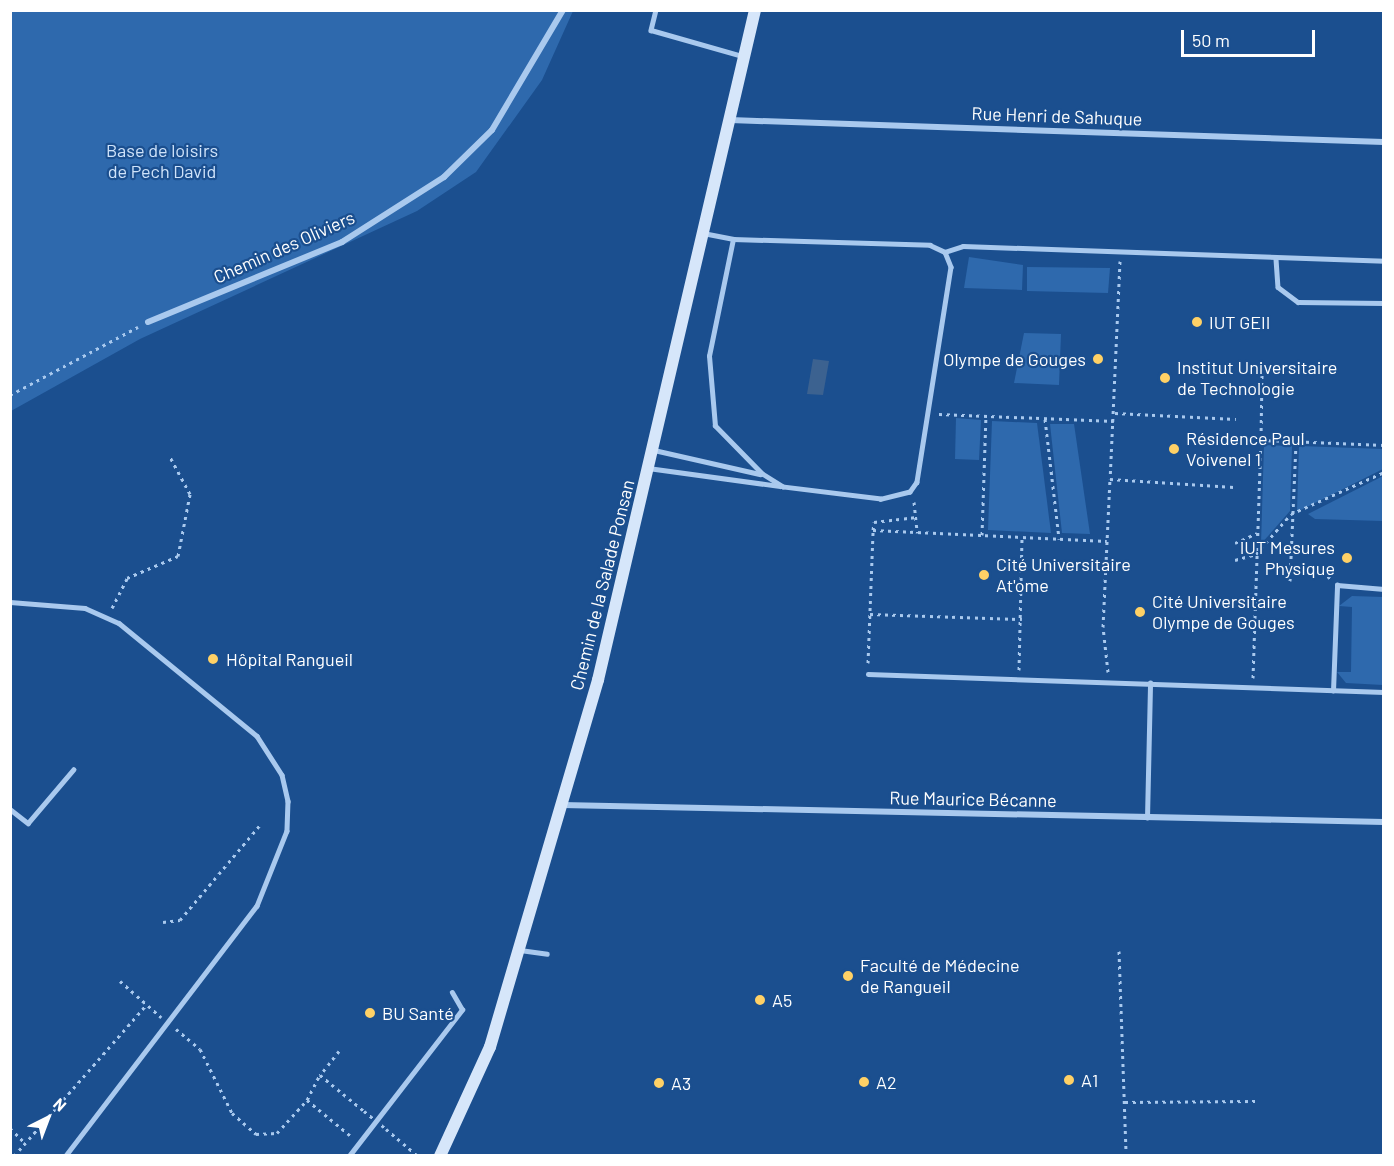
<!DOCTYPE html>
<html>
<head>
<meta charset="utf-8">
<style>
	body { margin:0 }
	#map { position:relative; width:1394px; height:1166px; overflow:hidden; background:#1b4f8f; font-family:Barlow,sans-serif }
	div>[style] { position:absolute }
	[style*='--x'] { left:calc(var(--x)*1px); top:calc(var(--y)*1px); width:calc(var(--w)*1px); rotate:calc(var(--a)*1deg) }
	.green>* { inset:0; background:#2e69ad }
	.water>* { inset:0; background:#3c6290 }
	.path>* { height:3px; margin-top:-1.5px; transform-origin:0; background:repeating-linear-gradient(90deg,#a9c9ee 0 3px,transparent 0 7.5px) }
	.lane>* { height:4.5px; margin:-2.25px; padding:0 2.25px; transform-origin:2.25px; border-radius:2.25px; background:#a9c9ee }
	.street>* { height:6px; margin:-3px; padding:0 3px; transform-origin:3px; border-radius:3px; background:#a9c9ee }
	.secondary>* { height:12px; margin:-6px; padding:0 6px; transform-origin:6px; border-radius:6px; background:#d6e6fa }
	.path-bridge>* { height:3px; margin-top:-1.5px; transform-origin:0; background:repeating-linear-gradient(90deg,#a9c9ee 0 3px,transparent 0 7.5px) }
	.dots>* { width:16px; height:16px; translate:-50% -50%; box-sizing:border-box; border:3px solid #1b4f8f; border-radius:50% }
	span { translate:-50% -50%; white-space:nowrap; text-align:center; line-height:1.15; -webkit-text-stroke:4.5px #1b4f8f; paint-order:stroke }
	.street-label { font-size:18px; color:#fff }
	.park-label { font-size:18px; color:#cfe3fa }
	.poi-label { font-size:18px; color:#fff }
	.left { translate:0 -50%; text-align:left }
	.right { translate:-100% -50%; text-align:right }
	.frame { position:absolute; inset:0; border:12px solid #fff; pointer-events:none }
	.north { position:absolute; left:18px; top:1088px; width:60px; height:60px; -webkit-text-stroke:4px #1b4f8f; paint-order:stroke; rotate:42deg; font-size:16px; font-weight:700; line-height:24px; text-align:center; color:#fff }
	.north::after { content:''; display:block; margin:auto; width:21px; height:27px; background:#fff; clip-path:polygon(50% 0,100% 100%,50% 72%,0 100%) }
	.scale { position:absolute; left:1181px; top:30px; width:134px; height:27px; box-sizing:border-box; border:3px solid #fff; border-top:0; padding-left:8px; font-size:18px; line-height:21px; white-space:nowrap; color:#fff; -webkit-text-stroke:4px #1b4f8f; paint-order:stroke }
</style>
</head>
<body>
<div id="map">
	<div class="green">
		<i style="clip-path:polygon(11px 11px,573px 11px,542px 80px,476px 172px,417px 211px,140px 339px,11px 411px)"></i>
		<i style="clip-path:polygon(969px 257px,1023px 265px,1022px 290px,964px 288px)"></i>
		<i style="clip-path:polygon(1027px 267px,1110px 268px,1108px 293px,1027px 291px)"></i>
		<i style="clip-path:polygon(1024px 333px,1061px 334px,1059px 385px,1014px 383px)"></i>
		<i style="clip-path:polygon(956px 418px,981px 420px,979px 460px,955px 459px)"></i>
		<i style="clip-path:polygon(992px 421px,1037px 423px,1051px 533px,988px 530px)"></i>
		<i style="clip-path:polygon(1050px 424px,1074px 424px,1090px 534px,1062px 533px)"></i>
		<i style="clip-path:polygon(1264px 445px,1292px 446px,1290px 511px,1261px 544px)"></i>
		<i style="clip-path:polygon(1299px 446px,1383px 449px,1383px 469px,1297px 512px)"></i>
		<i style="clip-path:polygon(1383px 476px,1383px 521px,1315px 519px,1308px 514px)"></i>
		<i style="clip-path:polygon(1352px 596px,1383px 597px,1383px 685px,1346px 683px,1337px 672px,1351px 672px,1352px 607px,1339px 606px)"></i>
	</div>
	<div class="water">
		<i style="clip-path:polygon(813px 359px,829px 361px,823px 395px,807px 394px)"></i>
	</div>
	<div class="path">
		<i style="--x:1120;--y:261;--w:218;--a:92.6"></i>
		<i style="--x:1110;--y:479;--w:124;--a:3.7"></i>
		<i style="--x:1262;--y:375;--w:65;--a:90.9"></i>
		<i style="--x:1261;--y:440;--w:123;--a:2.3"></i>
		<i style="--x:10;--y:395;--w:145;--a:-28"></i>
		<i style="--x:1115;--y:413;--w:121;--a:2.8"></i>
		<i style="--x:939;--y:414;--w:175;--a:2.3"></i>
		<i style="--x:1045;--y:419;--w:121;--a:83.3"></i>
		<i style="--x:914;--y:502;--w:31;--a:84"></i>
		<i style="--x:873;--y:530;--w:8;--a:-83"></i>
		<i style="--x:874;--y:522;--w:43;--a:-6.6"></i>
		<i style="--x:982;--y:535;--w:118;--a:-88.1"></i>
		<i style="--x:1235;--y:543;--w:24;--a:-24"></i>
		<i style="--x:1291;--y:546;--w:19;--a:3"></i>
		<i style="--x:1235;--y:560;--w:22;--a:-16"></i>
		<i style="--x:1256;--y:554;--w:53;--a:-48.8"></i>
		<i style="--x:1291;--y:514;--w:102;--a:-24.3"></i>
		<i style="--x:1291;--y:570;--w:31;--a:2"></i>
		<i style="--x:1322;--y:571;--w:12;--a:42"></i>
		<i style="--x:1290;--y:581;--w:139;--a:-87.5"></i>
		<i style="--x:112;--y:608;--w:34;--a:-63"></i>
		<i style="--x:127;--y:578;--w:56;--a:-23.3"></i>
		<i style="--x:178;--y:556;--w:63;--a:-79"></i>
		<i style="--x:190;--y:494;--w:44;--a:-118.3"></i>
		<i style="--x:870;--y:614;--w:152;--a:1.9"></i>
		<i style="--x:868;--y:663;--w:133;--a:-87.8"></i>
		<i style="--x:873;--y:530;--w:234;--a:2.7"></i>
		<i style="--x:1019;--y:670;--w:133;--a:-88.7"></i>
		<i style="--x:1108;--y:672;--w:45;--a:-96.3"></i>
		<i style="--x:1103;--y:627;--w:148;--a:-87.3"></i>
		<i style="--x:1253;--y:678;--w:238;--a:-88.1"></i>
		<i style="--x:163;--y:922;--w:17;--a:-7"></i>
		<i style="--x:180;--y:920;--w:124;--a:-49.9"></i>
		<i style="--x:1119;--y:951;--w:205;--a:88"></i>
		<i style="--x:120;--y:981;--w:55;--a:41.3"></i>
		<i style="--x:176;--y:1029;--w:31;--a:40"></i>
		<i style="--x:200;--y:1049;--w:72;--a:63.4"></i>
		<i style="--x:232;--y:1113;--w:32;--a:41"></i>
		<i style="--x:256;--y:1134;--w:21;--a:-3"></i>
		<i style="--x:277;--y:1133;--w:45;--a:-47.7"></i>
		<i style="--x:307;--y:1100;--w:28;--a:-63"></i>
		<i style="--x:339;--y:1051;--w:31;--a:128"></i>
		<i style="--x:320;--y:1075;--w:57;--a:39.3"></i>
		<i style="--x:307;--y:1100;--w:58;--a:39.4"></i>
		<i style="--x:1125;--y:1102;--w:130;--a:-0.4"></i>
		<i style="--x:10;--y:1128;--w:20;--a:45"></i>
		<i style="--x:386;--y:1129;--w:42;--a:40.2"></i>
		<i style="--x:14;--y:1156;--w:202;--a:-48.8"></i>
	</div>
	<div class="lane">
		<i style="--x:656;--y:10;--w:21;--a:104"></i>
		<i style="--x:651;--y:30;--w:95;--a:15.9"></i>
		<i style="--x:703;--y:233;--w:31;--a:11"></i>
		<i style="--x:733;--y:239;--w:197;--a:1.7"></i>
		<i style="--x:930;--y:245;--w:17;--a:25"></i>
		<i style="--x:945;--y:252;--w:16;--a:68"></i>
		<i style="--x:951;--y:267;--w:218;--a:99"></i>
		<i style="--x:917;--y:482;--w:12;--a:125"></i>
		<i style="--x:910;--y:492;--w:30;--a:166"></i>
		<i style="--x:881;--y:499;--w:99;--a:-173"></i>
		<i style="--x:783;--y:487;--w:25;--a:-148"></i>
		<i style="--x:762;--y:474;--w:67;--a:-134.4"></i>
		<i style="--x:715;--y:426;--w:70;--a:-94.9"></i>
		<i style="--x:709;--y:356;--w:119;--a:-78.4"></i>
		<i style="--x:945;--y:252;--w:19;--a:-18"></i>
		<i style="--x:963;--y:246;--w:421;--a:2"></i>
		<i style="--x:1276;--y:259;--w:28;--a:86"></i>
		<i style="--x:1278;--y:287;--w:25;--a:37"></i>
		<i style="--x:1298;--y:302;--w:86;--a:0.7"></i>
		<i style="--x:654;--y:450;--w:109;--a:12.8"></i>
		<i style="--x:648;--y:468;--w:133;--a:7.8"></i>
		<i style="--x:10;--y:602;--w:75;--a:4.6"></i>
		<i style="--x:85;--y:608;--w:37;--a:24"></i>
		<i style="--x:119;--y:623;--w:178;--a:39.3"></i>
		<i style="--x:257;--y:736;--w:46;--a:57.3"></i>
		<i style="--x:282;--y:775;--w:27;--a:77"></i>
		<i style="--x:288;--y:801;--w:30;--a:92"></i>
		<i style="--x:287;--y:831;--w:81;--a:111.8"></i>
		<i style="--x:257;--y:906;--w:315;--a:127.4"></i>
		<i style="--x:868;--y:674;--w:516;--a:2"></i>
		<i style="--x:1333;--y:691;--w:106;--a:-87.8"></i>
		<i style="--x:1337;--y:585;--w:47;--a:4.9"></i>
		<i style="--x:10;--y:809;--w:23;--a:38"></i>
		<i style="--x:28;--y:823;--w:70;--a:-49.7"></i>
		<i style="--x:1147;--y:818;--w:135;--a:-88.7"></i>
		<i style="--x:520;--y:950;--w:27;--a:8"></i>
		<i style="--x:349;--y:1156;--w:185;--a:-52.3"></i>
		<i style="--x:462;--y:1010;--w:20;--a:-120"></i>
	</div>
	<div class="street">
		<i style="--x:730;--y:120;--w:654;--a:1.93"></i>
		<i style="--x:148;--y:322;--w:210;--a:-22.4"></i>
		<i style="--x:342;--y:242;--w:121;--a:-32.5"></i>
		<i style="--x:444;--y:177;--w:67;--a:-44.4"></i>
		<i style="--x:492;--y:130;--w:139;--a:-59.4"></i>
		<i style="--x:562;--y:805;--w:822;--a:1.18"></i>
	</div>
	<div class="secondary">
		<i style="--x:440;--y:1156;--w:120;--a:-65.4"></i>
		<i style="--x:490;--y:1047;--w:383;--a:-73.6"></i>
		<i style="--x:598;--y:680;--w:688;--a:-76.81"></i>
	</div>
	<div class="path-bridge">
		<i style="--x:364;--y:1111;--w:28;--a:39"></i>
	</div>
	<div class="dots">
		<i style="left:1197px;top:322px;background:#ffd166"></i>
		<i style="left:1098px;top:359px;background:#ffd166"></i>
		<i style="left:1165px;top:378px;background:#ffd166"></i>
		<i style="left:1174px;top:449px;background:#ffd166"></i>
		<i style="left:1347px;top:558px;background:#ffd166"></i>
		<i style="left:984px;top:575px;background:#ffd166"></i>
		<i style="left:1140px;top:612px;background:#ffd166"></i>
		<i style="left:213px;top:659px;background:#ffd166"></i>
		<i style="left:848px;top:976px;background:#ffd166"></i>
		<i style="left:760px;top:1000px;background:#ffd166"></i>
		<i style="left:370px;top:1013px;background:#ffd166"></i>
		<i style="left:1069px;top:1080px;background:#ffd166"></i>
		<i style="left:864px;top:1082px;background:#ffd166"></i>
		<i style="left:659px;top:1083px;background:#ffd166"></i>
	</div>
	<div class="street-label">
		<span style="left:1057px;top:116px;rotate:2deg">Rue Henri de Sahuque</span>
		<span style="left:284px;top:247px;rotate:-24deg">Chemin des Oliviers</span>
		<span style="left:602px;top:585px;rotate:-76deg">Chemin de la Salade Ponsan</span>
		<span style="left:973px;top:799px;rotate:1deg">Rue Maurice Bécanne</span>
	</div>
	<div class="park-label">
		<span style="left:162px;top:161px">Base de loisirs<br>de Pech David</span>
	</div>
	<div class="poi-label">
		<span class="left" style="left:1209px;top:322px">IUT GEII</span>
		<span class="right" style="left:1086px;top:359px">Olympe de Gouges</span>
		<span class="left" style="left:1177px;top:378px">Institut Universitaire<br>de Technologie</span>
		<span class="left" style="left:1186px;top:449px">Résidence Paul<br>Voivenel 1</span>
		<span class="right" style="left:1335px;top:558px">IUT Mesures<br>Physique</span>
		<span class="left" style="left:996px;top:575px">Cité Universitaire<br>At'ome</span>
		<span class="left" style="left:1152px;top:612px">Cité Universitaire<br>Olympe de Gouges</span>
		<span class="left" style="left:226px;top:659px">Hôpital Rangueil</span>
		<span class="left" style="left:860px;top:976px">Faculté de Médecine<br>de Rangueil</span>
		<span class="left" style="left:772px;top:1000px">A5</span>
		<span class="left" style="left:382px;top:1013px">BU Santé</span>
		<span class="left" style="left:1081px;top:1080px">A1</span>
		<span class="left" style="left:876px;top:1082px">A2</span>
		<span class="left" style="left:671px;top:1083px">A3</span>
	</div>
	<div class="frame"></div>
	<div class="north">N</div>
	<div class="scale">50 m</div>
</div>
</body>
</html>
